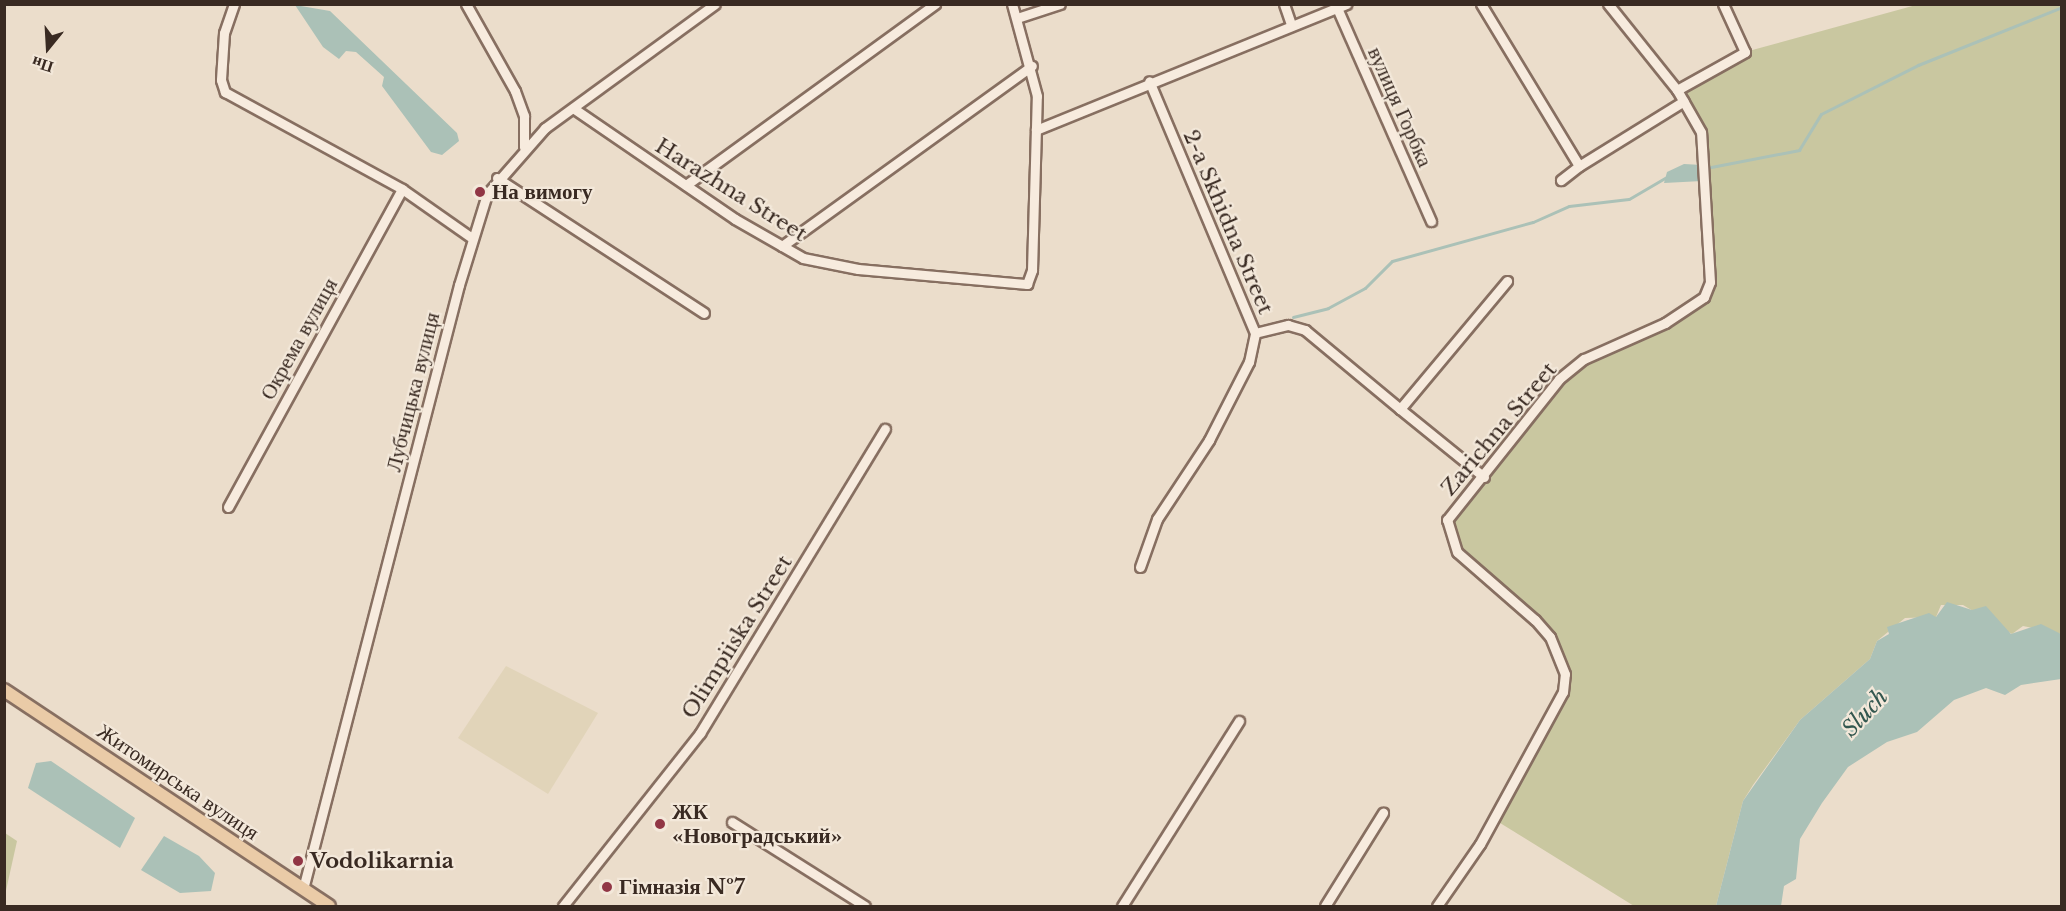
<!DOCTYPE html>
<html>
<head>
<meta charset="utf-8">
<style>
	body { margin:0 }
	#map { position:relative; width:2066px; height:911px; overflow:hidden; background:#ebddcb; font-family:"Libre Baskerville",serif }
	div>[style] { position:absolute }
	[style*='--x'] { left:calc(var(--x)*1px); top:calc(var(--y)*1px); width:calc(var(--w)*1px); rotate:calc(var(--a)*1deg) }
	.farmland>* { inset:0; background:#e1d4b9 }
	.green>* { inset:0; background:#c9c7a0 }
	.water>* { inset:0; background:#abc1b7 }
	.stream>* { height:3px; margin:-1.5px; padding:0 1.5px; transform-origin:1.5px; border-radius:1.5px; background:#abc1b7 }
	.roads { filter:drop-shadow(2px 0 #876f61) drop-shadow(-2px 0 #876f61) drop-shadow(0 2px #876f61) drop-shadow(0 -2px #876f61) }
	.minor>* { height:9px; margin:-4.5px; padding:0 4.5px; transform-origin:4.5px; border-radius:4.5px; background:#f7ebde }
	.major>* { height:12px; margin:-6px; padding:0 6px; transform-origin:6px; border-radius:6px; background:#eacba7 }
	.dots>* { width:16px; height:16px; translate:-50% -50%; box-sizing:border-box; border:3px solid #f3e8da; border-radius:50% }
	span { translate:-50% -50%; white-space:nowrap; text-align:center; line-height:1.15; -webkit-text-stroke:4.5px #f3e8da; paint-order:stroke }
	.street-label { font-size:21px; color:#392a22 }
	.poi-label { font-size:21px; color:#392a22; font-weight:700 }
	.left { translate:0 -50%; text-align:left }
	.water-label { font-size:22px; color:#33574f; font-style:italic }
	.frame { position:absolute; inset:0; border:6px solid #392a22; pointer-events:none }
	.north { position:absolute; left:18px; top:18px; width:60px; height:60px; -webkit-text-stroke:4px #f3e8da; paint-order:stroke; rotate:198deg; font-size:16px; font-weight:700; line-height:24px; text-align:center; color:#392a22 }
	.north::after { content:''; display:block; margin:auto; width:21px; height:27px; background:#392a22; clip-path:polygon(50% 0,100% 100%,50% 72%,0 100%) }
</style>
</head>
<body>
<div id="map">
	<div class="farmland">
		<i style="clip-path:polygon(506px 666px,598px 713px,548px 794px,458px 738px)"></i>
	</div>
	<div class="green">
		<i style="clip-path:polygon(1916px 5px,2061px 5px,2061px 634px,2023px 626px,2012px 634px,1963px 605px,1941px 605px,1936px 617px,1905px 618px,1877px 641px,1870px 659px,1800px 720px,1753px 785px,1743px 801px,1716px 906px,1634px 906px,1492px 818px,1563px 692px,1565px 674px,1550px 637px,1457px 552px,1447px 520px,1522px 423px,1584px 359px,1690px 307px,1710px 282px,1705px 147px,1677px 90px,1745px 52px)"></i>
		<i style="clip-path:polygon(5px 833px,17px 841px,5px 895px)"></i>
	</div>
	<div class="water">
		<i style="clip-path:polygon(295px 5px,330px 11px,457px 133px,459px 141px,442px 155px,431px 152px,382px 86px,384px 77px,356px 52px,346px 51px,339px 59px,323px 47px)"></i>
		<i style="clip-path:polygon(1684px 164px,1702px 165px,1702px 181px,1664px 183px,1667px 172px)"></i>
		<i style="clip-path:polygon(1947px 602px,1972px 610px,1986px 606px,2011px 634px,2041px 624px,2061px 634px,2061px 679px,2021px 685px,2005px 695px,1986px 688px,1954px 700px,1917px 732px,1887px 742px,1848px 767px,1822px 803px,1800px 839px,1796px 879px,1784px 886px,1781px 906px,1716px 906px,1743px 801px,1800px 720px,1870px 659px,1877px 641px,1889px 634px,1887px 627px,1929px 613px,1936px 617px)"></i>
		<i style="clip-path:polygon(51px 761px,135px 818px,120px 848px,28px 788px,36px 763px)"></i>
		<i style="clip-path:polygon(164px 836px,199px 856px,215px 873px,211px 891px,180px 893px,141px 870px)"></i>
	</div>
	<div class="stream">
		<i style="--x:1711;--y:167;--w:90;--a:-10.9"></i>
		<i style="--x:1799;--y:150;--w:42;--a:-58.6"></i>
		<i style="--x:1821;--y:114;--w:109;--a:-26.8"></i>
		<i style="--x:1918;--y:65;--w:155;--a:-21.9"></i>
		<i style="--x:1293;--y:317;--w:36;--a:-14"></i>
		<i style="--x:1328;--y:308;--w:42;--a:-28.4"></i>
		<i style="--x:1365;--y:288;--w:38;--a:-45"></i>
		<i style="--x:1392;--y:261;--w:146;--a:-15.5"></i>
		<i style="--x:1533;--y:222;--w:39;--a:-24"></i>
		<i style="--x:1569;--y:206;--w:60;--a:-6.7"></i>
		<i style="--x:1629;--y:199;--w:42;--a:-30.3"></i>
	</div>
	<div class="roads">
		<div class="minor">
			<i style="--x:234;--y:4;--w:31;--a:109"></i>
			<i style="--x:224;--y:33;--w:47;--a:93.7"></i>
			<i style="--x:221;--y:80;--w:13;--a:72"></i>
			<i style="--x:225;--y:92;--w:202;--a:28.7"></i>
			<i style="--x:402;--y:189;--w:85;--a:35"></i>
			<i style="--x:466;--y:4;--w:100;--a:60.6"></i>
			<i style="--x:515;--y:91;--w:27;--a:70"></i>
			<i style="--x:524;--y:116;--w:31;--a:90"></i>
			<i style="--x:1284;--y:4;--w:21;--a:71"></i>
			<i style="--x:1481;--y:4;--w:189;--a:58.8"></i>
			<i style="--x:1579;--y:166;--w:23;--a:142"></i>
			<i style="--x:1337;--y:8;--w:233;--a:66.2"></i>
			<i style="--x:1017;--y:18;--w:45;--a:-18"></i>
			<i style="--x:1677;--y:90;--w:78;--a:-29.2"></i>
			<i style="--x:1745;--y:52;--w:53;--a:-114.6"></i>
			<i style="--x:573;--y:108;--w:196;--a:34.4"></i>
			<i style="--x:735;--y:219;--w:78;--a:29.8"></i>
			<i style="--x:803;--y:258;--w:56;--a:11.3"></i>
			<i style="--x:858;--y:269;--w:170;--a:5.1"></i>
			<i style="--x:1027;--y:284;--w:15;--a:-70"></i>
			<i style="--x:1032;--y:270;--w:174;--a:-88.4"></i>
			<i style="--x:1037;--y:96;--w:95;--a:-105.2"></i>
			<i style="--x:1036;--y:130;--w:335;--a:-22.1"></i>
			<i style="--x:1579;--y:166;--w:123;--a:-31.8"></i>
			<i style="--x:497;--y:178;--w:247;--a:33.1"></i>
			<i style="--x:686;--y:185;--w:308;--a:-36"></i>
			<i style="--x:782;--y:246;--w:308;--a:-35.8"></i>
			<i style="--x:1255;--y:333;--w:34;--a:-14"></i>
			<i style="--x:1288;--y:325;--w:18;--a:16"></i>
			<i style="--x:1305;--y:330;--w:124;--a:39.7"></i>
			<i style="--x:1484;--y:477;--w:108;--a:-141"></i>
			<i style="--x:1400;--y:409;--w:167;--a:-50.1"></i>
			<i style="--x:228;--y:507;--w:362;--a:-61.3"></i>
			<i style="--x:1140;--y:567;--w:51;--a:-70.5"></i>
			<i style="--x:1157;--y:519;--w:95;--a:-56.6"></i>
			<i style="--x:1209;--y:440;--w:88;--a:-62.9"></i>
			<i style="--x:1249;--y:362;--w:30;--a:-78"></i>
			<i style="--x:1255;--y:333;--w:273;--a:-112.8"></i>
			<i style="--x:732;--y:822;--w:157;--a:32.3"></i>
			<i style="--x:303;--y:889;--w:624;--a:-75.52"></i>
			<i style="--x:459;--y:285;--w:95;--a:-72.9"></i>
			<i style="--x:487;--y:194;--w:88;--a:-48.7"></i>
			<i style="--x:545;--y:128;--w:210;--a:-36.1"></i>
			<i style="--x:563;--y:906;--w:221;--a:-51.6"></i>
			<i style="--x:700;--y:733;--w:356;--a:-58.7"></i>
			<i style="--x:1122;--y:906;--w:219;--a:-57.7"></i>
			<i style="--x:1325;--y:906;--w:110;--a:-58.1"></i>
			<i style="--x:1437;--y:906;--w:75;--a:-55.3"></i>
			<i style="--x:1480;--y:844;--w:173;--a:-61.4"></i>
			<i style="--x:1563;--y:692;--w:18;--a:-84"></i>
			<i style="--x:1565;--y:674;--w:40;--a:-112"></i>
			<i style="--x:1550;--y:637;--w:23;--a:-131"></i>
			<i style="--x:1535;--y:620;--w:103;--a:-138.9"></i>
			<i style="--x:1457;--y:552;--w:34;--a:-107"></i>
			<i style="--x:1447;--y:520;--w:180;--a:-51.5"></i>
			<i style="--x:1559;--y:379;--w:32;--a:-39"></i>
			<i style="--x:1584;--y:359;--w:89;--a:-24"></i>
			<i style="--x:1665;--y:323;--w:47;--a:-33.7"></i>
			<i style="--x:1704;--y:297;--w:16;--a:-68"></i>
			<i style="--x:1710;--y:282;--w:150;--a:-93.4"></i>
			<i style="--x:1701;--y:132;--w:48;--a:-119.7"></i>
			<i style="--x:1677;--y:90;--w:110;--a:-128.7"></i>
		</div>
		<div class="major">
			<i style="--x:4;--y:690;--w:390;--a:33.6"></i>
		</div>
	</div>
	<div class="dots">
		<i style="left:480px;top:192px;background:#913645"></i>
		<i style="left:660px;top:824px;background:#913645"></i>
		<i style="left:298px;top:861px;background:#913645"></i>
		<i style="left:607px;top:887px;background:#913645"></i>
	</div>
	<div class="street-label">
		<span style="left:1400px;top:107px;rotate:66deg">вулиця Горбка</span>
		<span style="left:731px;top:190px;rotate:32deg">Harazhna Street</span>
		<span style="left:1228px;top:222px;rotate:67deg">2-a Skhidna Street</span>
		<span style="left:299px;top:339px;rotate:-61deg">Окрема вулиця</span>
		<span style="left:413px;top:392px;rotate:-76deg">Лубчицька вулиця</span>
		<span style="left:1499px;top:429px;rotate:-50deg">Zarichna Street</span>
		<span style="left:737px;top:637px;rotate:-58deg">Olimpiiska Street</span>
		<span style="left:178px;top:782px;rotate:34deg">Житомирська вулиця</span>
	</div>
	<div class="poi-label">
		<span class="left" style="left:492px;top:192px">На вимогу</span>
		<span class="left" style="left:672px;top:824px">ЖК<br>«Новоградський»</span>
		<span class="left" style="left:310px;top:861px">Vodolikarnia</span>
		<span class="left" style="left:619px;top:887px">Гімназія №7</span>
	</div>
	<div class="water-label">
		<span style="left:1865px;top:713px;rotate:-47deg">Sluch</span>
	</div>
	<div class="frame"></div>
	<div class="north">Пн</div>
</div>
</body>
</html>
